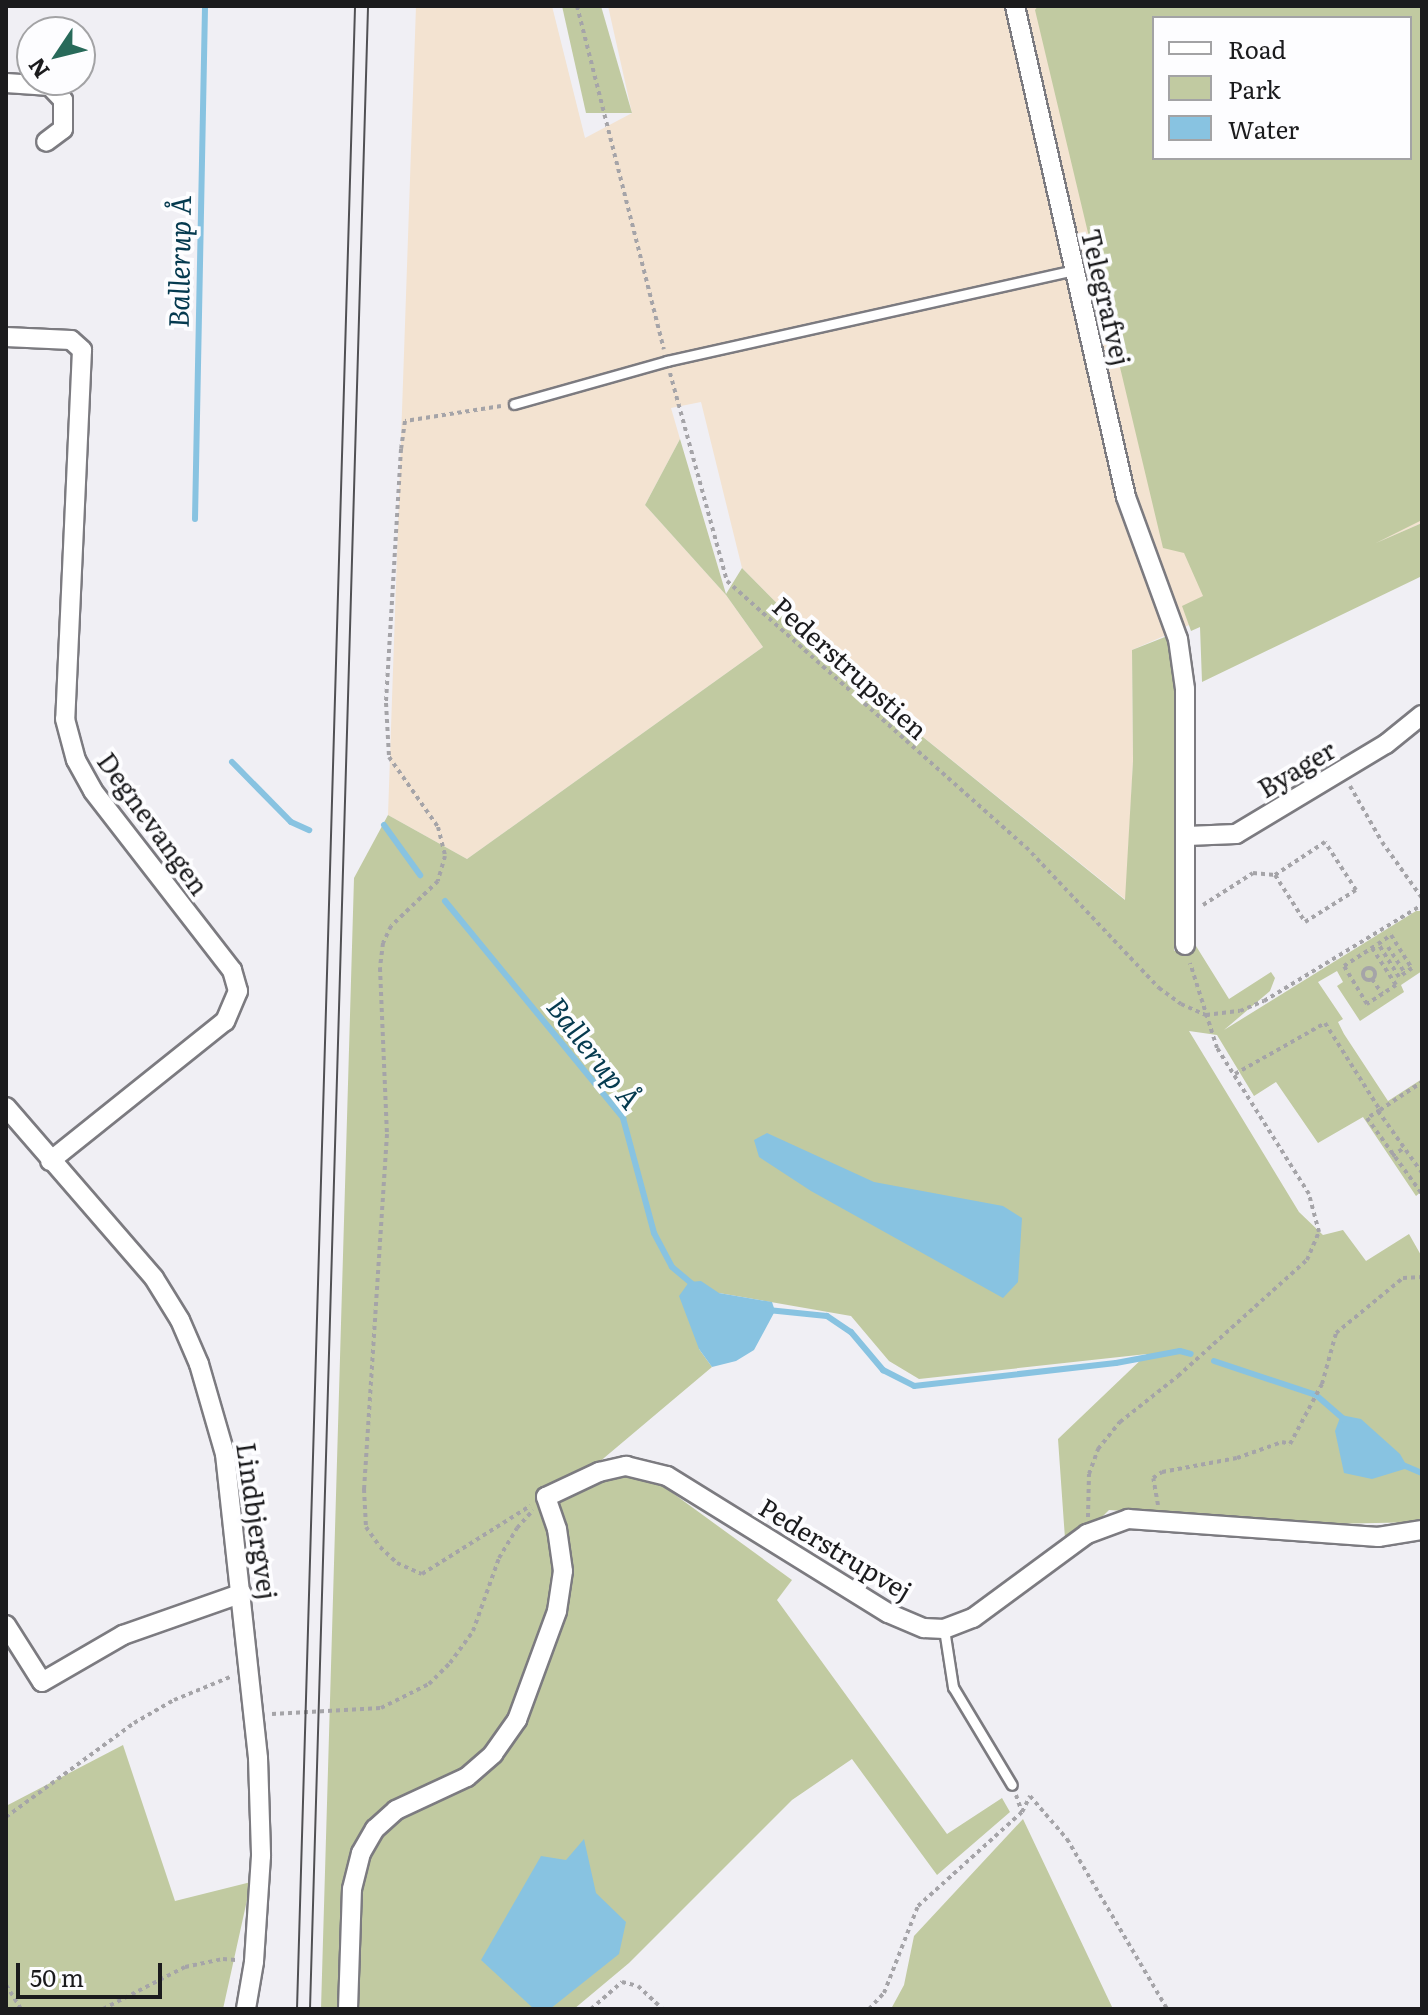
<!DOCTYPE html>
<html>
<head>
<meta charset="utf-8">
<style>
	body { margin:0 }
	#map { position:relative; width:1428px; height:2015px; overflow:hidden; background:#f0eff4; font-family:Literata,serif }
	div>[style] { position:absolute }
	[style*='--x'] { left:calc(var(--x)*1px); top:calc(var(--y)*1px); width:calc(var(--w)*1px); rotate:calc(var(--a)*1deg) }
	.industrial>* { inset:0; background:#f3e3d1 }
	.green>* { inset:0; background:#c1caa1 }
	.water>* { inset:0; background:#88c3e1 }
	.stream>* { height:6px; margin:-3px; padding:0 3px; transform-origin:3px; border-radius:3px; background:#88c3e1 }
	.path>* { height:4px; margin-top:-2px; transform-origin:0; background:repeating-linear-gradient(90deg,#a5a4a8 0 4px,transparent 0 8px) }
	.path>.ring { margin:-2px; padding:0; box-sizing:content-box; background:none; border:4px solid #a5a4a8; border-radius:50% }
	.roads { filter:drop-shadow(2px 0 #7c7b80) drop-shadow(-2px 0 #7c7b80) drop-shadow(0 2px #7c7b80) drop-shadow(0 -2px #7c7b80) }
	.lane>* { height:9px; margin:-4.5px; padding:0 4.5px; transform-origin:4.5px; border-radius:4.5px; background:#fff }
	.street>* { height:18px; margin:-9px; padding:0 9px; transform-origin:9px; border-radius:9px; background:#fff }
	.tram>* { height:2px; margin:-1px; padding:0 1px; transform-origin:1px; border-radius:1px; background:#505053 }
	span { translate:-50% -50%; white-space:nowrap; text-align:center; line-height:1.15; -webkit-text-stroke:8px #fdfdff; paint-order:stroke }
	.street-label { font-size:26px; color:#1b1b1d }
	.water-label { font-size:28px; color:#053a4f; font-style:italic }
	.frame { position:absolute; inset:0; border:8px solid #1b1b1d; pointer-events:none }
	.legend { position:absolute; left:1152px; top:16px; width:260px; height:144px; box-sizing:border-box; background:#fdfdff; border:2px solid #a3a3a5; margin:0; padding:10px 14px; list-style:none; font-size:24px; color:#1b1b1d }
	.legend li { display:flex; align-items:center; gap:16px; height:40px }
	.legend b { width:40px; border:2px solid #a3a3a5 }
	.north { position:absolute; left:16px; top:16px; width:80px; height:80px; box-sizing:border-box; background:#fdfdff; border:2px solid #a3a3a5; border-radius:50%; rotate:235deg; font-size:22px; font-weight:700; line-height:32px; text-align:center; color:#1b1b1d }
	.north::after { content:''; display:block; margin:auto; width:28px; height:36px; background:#286a5a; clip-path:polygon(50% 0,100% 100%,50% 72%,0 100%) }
	.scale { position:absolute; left:16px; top:1963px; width:146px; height:36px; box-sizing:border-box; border:4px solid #1b1b1d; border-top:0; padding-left:10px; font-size:24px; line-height:28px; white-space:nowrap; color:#1b1b1d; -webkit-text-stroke:6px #fdfdff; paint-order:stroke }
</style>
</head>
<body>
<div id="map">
	<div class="industrial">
		<i style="clip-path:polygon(evenodd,416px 6px,552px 6px,585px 138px,632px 113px,608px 6px,1422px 6px,1422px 523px,1132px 650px,1133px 761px,1126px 900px,856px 683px,742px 568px,701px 402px,671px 408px,680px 439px,645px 505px,726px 595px,763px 647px,467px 859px,388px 815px,416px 6px,1154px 18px,1410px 18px,1410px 158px,1154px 158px,1154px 18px)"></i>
	</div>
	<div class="green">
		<i style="clip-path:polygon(562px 6px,601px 6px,632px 113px,586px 113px)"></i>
		<i style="clip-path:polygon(evenodd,1038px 6px,1422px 6px,1422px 520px,1376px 543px,1422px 523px,1422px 576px,1202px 682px,1200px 627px,1191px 631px,1182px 606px,1203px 596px,1184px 553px,1163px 548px,1035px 10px,1038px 6px,1410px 18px,1410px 158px,1154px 158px,1154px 18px,1410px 18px)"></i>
		<i style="clip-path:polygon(680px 439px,726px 594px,742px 568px,856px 683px,1125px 900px,1133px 761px,1132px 650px,1170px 635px,1174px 689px,1174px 951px,1196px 946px,1229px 999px,1271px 972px,1275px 978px,1270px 991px,1224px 1030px,1416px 911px,1422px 911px,1422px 971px,1401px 985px,1404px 992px,1360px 1021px,1337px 986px,1343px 982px,1337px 971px,1318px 982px,1343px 1019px,1338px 1022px,1344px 1034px,1388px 1101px,1422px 1079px,1422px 1191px,1416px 1196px,1363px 1117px,1318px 1143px,1276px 1082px,1254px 1096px,1217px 1035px,1189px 1031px,1299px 1212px,1323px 1235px,1343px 1230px,1366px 1261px,1409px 1234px,1422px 1257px,1422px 1522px,1329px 1524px,1109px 1510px,1066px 1553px,1058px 1439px,1147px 1354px,919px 1379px,889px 1361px,851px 1316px,719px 1293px,699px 1349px,712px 1367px,585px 1474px,625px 1475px,663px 1486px,792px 1580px,777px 1600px,947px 1834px,1002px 1798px,1010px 1812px,937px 1875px,852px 1759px,792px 1800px,629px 1963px,574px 2009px,321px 2009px,354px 878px,388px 815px,467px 859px,763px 647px,726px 595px,645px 505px)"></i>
		<i style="clip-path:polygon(123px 1745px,175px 1901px,251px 1882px,223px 2009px,6px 2009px,6px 1806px)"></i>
		<i style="clip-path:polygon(1023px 1819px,1113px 2009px,891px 2009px,904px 1985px,914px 1936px)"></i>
	</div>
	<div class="water">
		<i style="clip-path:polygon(767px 1133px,874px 1182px,1003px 1206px,1022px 1218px,1018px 1282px,1003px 1298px,811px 1191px,759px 1157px,754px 1140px)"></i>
		<i style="clip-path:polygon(701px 1281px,719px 1293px,772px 1302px,775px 1311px,754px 1350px,736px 1361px,712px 1367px,699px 1349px,679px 1296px,689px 1282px)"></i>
		<i style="clip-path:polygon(1341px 1415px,1361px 1419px,1400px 1454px,1408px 1468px,1372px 1479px,1344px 1473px,1335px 1431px)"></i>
		<i style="clip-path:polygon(584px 1839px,596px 1893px,626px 1922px,619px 1954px,550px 2009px,534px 2009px,481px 1960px,541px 1856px,566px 1860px)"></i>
	</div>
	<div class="stream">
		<i style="--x:195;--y:519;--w:513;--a:-88.88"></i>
		<i style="--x:232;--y:762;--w:84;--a:45.5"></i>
		<i style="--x:291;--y:822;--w:20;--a:24"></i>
		<i style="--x:384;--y:825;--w:62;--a:54.2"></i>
		<i style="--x:445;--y:901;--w:281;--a:50.6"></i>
		<i style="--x:623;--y:1118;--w:119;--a:74.9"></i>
		<i style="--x:654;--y:1233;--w:38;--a:62"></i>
		<i style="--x:672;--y:1267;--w:30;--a:40"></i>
		<i style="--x:768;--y:1310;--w:59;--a:5.8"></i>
		<i style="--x:827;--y:1316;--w:29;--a:34"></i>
		<i style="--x:851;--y:1332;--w:50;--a:49.9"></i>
		<i style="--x:883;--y:1370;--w:35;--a:27"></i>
		<i style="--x:914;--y:1386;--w:203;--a:-6.5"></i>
		<i style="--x:1116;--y:1363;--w:65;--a:-10.6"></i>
		<i style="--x:1180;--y:1351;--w:11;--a:15"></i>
		<i style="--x:1214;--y:1361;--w:108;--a:18.4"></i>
		<i style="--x:1316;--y:1395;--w:37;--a:41"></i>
		<i style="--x:1403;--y:1465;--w:21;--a:23"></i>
	</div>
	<div class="path">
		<i style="--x:577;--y:6;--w:354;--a:75.8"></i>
		<i style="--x:670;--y:373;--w:216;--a:74.7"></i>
		<i style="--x:727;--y:581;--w:400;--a:41.7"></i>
		<i style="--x:1026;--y:847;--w:194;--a:46.7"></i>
		<i style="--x:1159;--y:988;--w:27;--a:36"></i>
		<i style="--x:1181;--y:1004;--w:27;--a:24"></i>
		<i style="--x:1206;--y:1015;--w:34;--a:-7"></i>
		<i style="--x:1240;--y:1011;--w:26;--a:-23"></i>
		<i style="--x:1264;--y:1001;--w:185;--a:-31.3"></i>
		<i style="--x:501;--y:406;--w:97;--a:171.1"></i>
		<i style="--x:405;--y:421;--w:28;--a:98"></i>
		<i style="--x:401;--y:449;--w:254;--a:93.4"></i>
		<i style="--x:386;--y:703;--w:54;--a:86.8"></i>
		<i style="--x:389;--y:757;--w:85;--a:55"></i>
		<i style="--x:438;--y:827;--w:30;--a:76"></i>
		<i style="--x:445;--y:856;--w:26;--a:106"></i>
		<i style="--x:438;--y:881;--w:65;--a:136.2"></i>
		<i style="--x:391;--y:926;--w:19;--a:115"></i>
		<i style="--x:383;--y:943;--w:25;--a:97"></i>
		<i style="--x:380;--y:968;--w:166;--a:87.6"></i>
		<i style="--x:387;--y:1134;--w:356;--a:93.7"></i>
		<i style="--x:364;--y:1489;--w:38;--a:87"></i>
		<i style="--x:366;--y:1527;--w:24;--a:55"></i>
		<i style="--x:380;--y:1547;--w:23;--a:43"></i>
		<i style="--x:397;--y:1563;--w:27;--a:24"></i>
		<i style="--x:422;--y:1574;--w:128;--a:-32.2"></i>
		<i style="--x:1350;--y:786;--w:64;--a:60.3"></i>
		<i style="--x:1382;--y:842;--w:69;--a:54.5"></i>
		<i style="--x:1203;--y:905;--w:59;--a:-32.6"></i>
		<i style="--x:1253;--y:873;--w:22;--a:5"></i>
		<i style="--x:1275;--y:875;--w:56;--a:57.4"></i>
		<i style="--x:1305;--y:922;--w:60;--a:-32.1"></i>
		<i style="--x:1356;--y:890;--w:57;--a:-122.9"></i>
		<i style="--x:1325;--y:842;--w:60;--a:146.6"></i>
		<i style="--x:1388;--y:947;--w:31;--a:57"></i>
		<i style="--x:1372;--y:948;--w:44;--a:57"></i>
		<i style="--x:1396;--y:985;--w:35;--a:147"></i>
		<i style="--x:1367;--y:1004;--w:44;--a:-121.2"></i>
		<i style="--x:1344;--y:966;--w:40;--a:-32.9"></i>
		<i style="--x:1378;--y:944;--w:16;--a:-35"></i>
		<i style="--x:1391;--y:935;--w:39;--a:58"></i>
		<i style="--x:1412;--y:968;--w:16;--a:145"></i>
		<i style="--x:1399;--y:977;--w:39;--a:-122"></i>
		<i class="ring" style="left:1363px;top:968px;width:8px;height:8px"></i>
		<i style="--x:1372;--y:979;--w:18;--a:56"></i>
		<i style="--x:1235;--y:1074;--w:103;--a:-29.5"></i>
		<i style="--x:1325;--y:1023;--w:103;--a:57.7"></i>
		<i style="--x:1380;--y:1110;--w:50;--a:-33.7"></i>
		<i style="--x:1380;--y:1110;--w:15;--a:148"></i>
		<i style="--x:1367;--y:1118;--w:94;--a:54.1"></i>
		<i style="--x:1378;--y:1111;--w:76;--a:54.6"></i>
		<i style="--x:1392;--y:1156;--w:14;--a:-34"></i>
		<i style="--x:1158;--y:1505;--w:27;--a:-100"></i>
		<i style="--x:1153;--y:1478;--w:11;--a:-34"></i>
		<i style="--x:1162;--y:1472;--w:76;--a:-10.6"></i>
		<i style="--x:1237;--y:1458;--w:48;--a:-19.6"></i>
		<i style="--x:1282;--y:1442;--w:8;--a:14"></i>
		<i style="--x:1290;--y:1444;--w:68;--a:-61.9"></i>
		<i style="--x:1322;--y:1384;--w:53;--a:-74.6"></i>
		<i style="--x:1336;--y:1333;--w:87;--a:-39.4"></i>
		<i style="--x:1403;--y:1278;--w:19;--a:-3"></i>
		<i style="--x:1088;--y:1517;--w:43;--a:-88.7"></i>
		<i style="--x:1089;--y:1474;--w:27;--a:-70"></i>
		<i style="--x:1098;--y:1449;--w:35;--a:-51"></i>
		<i style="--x:1120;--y:1422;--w:74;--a:-38.4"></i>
		<i style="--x:1178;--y:1376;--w:173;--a:-42"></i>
		<i style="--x:1307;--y:1260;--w:30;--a:-67"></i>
		<i style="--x:1319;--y:1232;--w:39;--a:-105"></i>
		<i style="--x:1309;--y:1194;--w:173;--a:-122.2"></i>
		<i style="--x:1217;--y:1048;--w:89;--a:-107.6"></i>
		<i style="--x:272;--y:1714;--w:109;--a:-3.2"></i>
		<i style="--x:381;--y:1708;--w:54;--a:-26.6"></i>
		<i style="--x:429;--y:1684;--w:30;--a:-45"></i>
		<i style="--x:450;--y:1663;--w:39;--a:-54"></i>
		<i style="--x:473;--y:1631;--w:77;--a:-70.4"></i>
		<i style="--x:499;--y:1558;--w:35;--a:-59"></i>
		<i style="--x:517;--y:1528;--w:24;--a:-48"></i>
		<i style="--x:1016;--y:1795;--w:18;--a:71"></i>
		<i style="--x:6;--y:1817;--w:159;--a:-36.3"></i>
		<i style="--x:134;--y:1723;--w:46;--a:-29.9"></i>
		<i style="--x:174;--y:1700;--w:61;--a:-22.3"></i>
		<i style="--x:6;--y:1985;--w:28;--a:58"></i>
		<i style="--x:103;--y:2009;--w:92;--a:-27.1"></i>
		<i style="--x:185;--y:1967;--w:39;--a:-12"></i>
		<i style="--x:223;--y:1959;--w:13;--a:4"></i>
		<i style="--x:591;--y:2009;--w:41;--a:-41.1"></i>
		<i style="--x:622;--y:1982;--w:16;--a:14"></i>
		<i style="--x:638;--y:1986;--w:34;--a:43"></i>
		<i style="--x:869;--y:2009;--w:22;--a:-47"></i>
		<i style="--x:884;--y:1993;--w:93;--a:-68.7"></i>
		<i style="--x:918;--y:1906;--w:140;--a:-42.1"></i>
		<i style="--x:1022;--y:1812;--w:18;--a:-63"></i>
		<i style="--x:1030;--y:1796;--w:57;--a:49.3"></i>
		<i style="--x:1067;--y:1839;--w:197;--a:59.5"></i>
	</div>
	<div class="roads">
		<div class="lane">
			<i style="--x:514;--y:404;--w:159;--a:-15.7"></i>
			<i style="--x:667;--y:361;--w:417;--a:-12.6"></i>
			<i style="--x:944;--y:1629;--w:59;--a:81.2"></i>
			<i style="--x:953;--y:1687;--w:114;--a:59"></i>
		</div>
		<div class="street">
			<i style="--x:1015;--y:6;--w:503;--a:77.26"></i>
			<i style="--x:1126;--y:497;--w:151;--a:69.9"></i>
			<i style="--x:1178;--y:639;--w:50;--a:82"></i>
			<i style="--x:1185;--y:689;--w:256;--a:90"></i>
			<i style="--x:6;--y:83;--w:44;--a:3.9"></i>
			<i style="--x:50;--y:86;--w:19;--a:47"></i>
			<i style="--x:63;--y:100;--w:29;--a:90"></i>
			<i style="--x:63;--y:129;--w:21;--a:143"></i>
			<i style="--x:6;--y:337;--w:65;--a:2.6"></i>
			<i style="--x:71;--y:340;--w:15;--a:42"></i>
			<i style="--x:82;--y:350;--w:369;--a:92.6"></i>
			<i style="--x:65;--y:719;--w:42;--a:75"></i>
			<i style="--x:76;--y:760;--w:35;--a:61"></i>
			<i style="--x:93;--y:791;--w:227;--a:52.2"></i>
			<i style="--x:232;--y:970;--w:22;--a:74"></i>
			<i style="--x:238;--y:991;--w:33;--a:113"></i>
			<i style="--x:225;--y:1021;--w:224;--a:141.3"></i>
			<i style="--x:1187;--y:836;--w:49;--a:-2.3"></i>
			<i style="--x:1236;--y:834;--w:175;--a:-31"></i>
			<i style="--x:1386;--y:744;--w:46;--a:-38.9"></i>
			<i style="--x:6;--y:1107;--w:226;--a:49.1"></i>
			<i style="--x:154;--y:1278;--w:49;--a:58.2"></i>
			<i style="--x:180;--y:1320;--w:48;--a:66.6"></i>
			<i style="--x:199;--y:1364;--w:94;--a:73.9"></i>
			<i style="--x:225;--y:1454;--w:306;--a:83.8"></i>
			<i style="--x:258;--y:1758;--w:98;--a:88.2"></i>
			<i style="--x:261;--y:1856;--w:106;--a:93.8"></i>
			<i style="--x:254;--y:1962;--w:48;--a:99.7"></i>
			<i style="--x:6;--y:1625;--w:67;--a:57.7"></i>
			<i style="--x:42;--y:1682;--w:94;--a:-30.1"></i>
			<i style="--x:123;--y:1635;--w:126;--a:-19.4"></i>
			<i style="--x:348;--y:2009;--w:120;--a:-88.1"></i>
			<i style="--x:352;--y:1889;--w:37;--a:-76"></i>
			<i style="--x:361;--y:1853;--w:28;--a:-60"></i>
			<i style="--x:375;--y:1829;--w:28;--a:-42"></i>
			<i style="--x:396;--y:1810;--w:78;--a:-24.9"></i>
			<i style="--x:467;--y:1777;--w:35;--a:-41"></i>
			<i style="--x:493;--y:1754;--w:42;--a:-54.8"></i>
			<i style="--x:517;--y:1720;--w:116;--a:-69.8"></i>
			<i style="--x:557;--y:1611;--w:40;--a:-81.5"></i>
			<i style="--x:563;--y:1571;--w:42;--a:-98.1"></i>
			<i style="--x:557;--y:1529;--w:34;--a:-109"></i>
			<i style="--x:546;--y:1497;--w:59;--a:-25.3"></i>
			<i style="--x:599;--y:1472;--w:28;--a:-13"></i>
			<i style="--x:626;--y:1466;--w:42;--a:13.7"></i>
			<i style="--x:667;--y:1476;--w:260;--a:31.8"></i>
			<i style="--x:888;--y:1613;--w:39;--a:23"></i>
			<i style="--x:924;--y:1628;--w:20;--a:3"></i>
			<i style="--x:944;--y:1629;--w:31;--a:-21"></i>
			<i style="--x:973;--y:1618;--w:142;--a:-36.4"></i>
			<i style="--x:1087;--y:1534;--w:44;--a:-20.1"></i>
			<i style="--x:1128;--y:1519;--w:251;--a:4.1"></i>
			<i style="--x:1378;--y:1537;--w:45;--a:-9"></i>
		</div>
	</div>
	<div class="tram">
		<i style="--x:297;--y:2009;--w:2004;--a:-88.34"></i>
		<i style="--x:310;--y:2009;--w:2004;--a:-88.34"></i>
	</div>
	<div class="street-label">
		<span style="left:1107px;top:297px;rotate:77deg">Telegrafvej</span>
		<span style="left:851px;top:667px;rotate:42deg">Pederstrupstien</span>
		<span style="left:1296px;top:768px;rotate:-31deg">Byager</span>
		<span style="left:154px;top:823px;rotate:54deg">Degnevangen</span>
		<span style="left:258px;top:1521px;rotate:82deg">Lindbjergvej</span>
		<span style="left:836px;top:1548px;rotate:31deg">Pederstrupvej</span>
	</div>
	<div class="water-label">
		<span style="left:178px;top:262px;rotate:-89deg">Ballerup Å</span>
		<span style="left:595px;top:1052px;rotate:52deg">Ballerup Å</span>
	</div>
	<div class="frame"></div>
	<ul class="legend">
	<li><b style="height:10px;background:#fff"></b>Road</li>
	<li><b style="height:22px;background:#c1caa1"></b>Park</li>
	<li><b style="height:22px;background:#88c3e1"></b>Water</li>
	</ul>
	<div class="north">N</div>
	<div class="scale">50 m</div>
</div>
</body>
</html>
